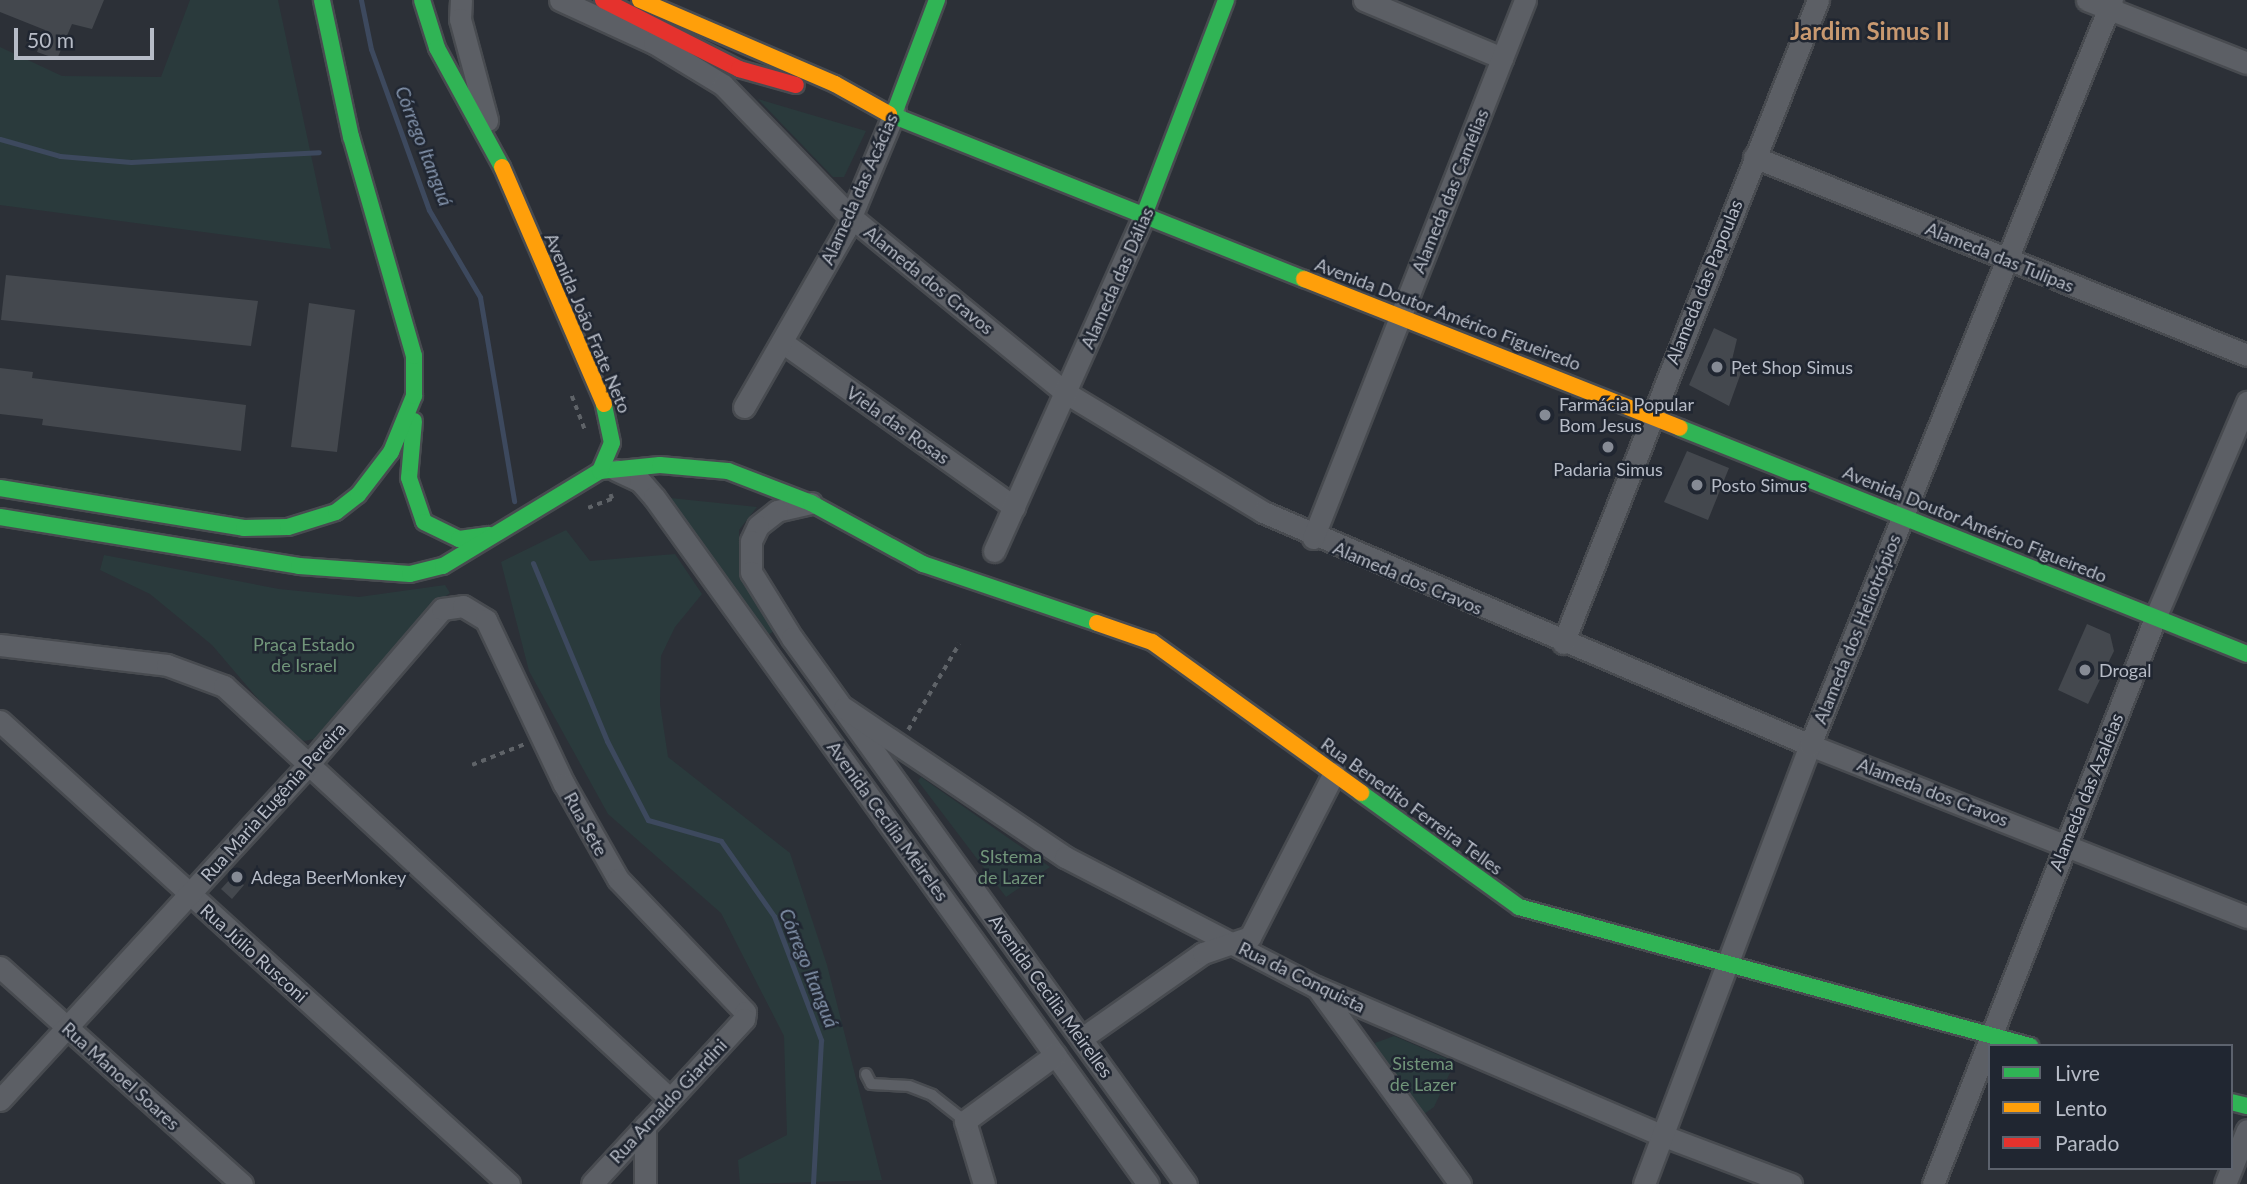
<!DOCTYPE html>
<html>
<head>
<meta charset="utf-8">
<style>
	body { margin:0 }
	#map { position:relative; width:2247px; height:1184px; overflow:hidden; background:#2c3037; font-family:Lato,sans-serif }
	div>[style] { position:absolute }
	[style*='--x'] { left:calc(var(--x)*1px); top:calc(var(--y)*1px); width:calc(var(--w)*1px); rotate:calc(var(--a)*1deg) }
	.green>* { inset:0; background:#2a3a3c }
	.stream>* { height:5px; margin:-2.5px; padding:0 2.5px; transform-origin:2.5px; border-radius:2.5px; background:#3d495e }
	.building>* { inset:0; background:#44484e }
	.path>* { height:3.5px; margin-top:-1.75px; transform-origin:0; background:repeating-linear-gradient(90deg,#5f6368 0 5px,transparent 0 10px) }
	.roads { filter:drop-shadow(2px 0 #484b50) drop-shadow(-2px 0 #484b50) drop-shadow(0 2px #484b50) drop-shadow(0 -2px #484b50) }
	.lane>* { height:10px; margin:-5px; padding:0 5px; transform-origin:5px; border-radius:5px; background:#5c5f65 }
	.street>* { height:21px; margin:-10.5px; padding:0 10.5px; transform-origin:10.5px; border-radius:10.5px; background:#5c5f65 }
	.fast>* { height:16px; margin:-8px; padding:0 8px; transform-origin:8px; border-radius:8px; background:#30b455 }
	.slow>* { height:16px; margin:-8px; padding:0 8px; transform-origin:8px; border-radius:8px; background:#ff9f0a }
	.jam>* { height:16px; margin:-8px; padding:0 8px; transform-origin:8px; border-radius:8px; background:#e5322d }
	.dots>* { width:19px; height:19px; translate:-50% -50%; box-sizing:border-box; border:4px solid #202631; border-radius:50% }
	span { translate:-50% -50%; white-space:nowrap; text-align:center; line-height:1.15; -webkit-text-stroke:5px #202631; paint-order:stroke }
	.street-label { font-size:18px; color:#b7bcc7 }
	.poi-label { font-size:18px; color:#b7bcc7 }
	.left { translate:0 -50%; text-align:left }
	.park-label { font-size:18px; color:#71957a }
	.water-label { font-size:19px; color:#8292aa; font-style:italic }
	.district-label { font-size:24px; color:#c89970; font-weight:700 }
	.legend { position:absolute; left:1988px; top:1044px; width:245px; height:126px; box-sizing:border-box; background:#202631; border:2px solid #5c626d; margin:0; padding:9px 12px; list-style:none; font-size:21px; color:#b7bcc7 }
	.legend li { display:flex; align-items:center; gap:14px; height:35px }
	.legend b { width:35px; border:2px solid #5c626d }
	.scale { position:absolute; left:14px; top:28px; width:140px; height:32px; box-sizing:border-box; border:4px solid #b7bcc7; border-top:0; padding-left:9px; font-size:21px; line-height:24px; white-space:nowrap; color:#b7bcc7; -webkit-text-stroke:5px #202631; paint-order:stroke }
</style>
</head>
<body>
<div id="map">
	<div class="green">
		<i style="clip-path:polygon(190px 0,278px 0,331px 249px,0 205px,0 47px,62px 76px,161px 77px)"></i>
		<i style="clip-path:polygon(758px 99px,866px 131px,844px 177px,833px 177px)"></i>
		<i style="clip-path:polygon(670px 498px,757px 507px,739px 530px,739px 575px,775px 630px,771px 633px,766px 636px)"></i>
		<i style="clip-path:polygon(566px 530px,590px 561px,675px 554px,702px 594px,675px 627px,661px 656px,660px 704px,668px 757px,790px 853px,827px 965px,882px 1180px,740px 1184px,738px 1160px,787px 1135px,784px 1036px,721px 913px,608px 814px,529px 671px,501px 562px)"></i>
		<i style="clip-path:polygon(104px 555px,279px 589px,359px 597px,445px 585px,450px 593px,425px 611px,314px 739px,304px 741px,289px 735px,212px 645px,150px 594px,100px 570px)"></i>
		<i style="clip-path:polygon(921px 777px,1050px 867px,1006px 897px,918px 781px)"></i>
		<i style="clip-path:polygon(1394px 1036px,1455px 1062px,1434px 1107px,1424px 1114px,1378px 1055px,1375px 1043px)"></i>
	</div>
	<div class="stream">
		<i style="--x:361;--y:0;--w:50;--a:78.5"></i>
		<i style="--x:371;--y:49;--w:171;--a:70.2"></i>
		<i style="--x:429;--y:210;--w:101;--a:59.6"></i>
		<i style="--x:480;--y:297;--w:207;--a:80.5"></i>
		<i style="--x:0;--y:139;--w:62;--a:15.8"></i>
		<i style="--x:60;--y:156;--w:71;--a:4.8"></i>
		<i style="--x:131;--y:162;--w:188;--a:-3"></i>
		<i style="--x:533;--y:563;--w:193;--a:67.4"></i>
		<i style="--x:607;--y:741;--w:89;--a:62.6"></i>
		<i style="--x:648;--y:820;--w:76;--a:16"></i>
		<i style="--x:721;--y:841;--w:92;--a:54.8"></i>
		<i style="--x:774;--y:916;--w:133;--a:69.2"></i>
		<i style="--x:821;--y:1040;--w:144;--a:93.2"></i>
	</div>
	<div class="building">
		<i style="clip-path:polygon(0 0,104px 0,92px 29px,72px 24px,57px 59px,37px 52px,45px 30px,0 12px)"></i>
		<i style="clip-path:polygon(6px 275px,258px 301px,251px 346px,1px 320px)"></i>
		<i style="clip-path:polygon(309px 303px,355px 310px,337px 452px,291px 447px)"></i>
		<i style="clip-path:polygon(1714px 328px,1737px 339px,1731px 364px,1742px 370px,1729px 406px,1689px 385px)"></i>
		<i style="clip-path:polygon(0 368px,33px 372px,32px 378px,246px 405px,241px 451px,42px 425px,43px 419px,0 414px)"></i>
		<i style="clip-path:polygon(1687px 451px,1729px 468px,1708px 520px,1664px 502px)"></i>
		<i style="clip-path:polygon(2087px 624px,2110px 634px,2114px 651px,2088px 704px,2058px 690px)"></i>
		<i style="clip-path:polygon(233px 876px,244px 885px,232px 899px,221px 889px)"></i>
	</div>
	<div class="path">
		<i style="--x:572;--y:396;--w:39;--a:69"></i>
		<i style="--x:588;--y:508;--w:26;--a:-21"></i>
		<i style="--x:612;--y:499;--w:5;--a:-112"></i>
		<i style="--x:908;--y:730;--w:100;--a:-59.3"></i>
		<i style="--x:472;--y:765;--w:57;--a:-21.6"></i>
	</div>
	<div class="roads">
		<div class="lane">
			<i style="--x:866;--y:1074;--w:11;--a:63"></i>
			<i style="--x:871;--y:1084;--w:38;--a:3"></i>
			<i style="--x:909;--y:1086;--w:25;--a:21"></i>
			<i style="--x:932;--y:1095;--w:42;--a:38.2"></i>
		</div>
		<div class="street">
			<i style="--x:461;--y:0;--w:19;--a:93"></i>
			<i style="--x:460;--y:19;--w:105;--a:75"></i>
			<i style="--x:560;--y:0;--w:103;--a:24.6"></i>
			<i style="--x:654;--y:43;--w:81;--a:31.3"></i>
			<i style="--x:723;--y:85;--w:184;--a:45.9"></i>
			<i style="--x:851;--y:217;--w:278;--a:39.3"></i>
			<i style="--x:1066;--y:393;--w:230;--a:31.1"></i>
			<i style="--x:1263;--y:512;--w:595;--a:23.07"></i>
			<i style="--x:1810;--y:745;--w:470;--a:21.5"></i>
			<i style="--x:1364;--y:0;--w:150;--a:22.8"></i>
			<i style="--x:2087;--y:0;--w:172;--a:21.5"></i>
			<i style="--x:1754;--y:157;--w:531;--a:21.88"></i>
			<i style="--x:782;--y:342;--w:285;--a:35.4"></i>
			<i style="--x:744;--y:407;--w:203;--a:-60.2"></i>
			<i style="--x:845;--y:231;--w:130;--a:-67.4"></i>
			<i style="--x:616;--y:470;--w:26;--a:25"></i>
			<i style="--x:640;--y:481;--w:21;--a:49"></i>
			<i style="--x:654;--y:497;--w:846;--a:54.28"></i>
			<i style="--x:811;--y:503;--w:35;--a:167"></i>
			<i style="--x:777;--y:511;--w:24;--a:142"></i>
			<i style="--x:758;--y:526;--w:17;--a:115"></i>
			<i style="--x:751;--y:541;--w:31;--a:90"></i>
			<i style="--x:751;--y:572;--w:78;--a:58.2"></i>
			<i style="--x:792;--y:638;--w:673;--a:54.19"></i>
			<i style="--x:1313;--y:538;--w:578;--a:-68.49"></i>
			<i style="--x:994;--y:551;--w:368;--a:-65.9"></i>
			<i style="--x:1563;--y:643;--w:692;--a:-68.37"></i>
			<i style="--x:0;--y:645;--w:168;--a:6.8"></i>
			<i style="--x:167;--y:665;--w:61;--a:20.2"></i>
			<i style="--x:224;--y:686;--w:606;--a:42.79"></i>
			<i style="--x:844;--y:708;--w:267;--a:34"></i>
			<i style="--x:1065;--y:857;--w:283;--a:27.4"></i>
			<i style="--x:1316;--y:987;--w:379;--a:23.2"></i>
			<i style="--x:1664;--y:1136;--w:136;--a:20.7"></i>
			<i style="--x:0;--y:721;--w:688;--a:42.29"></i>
			<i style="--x:0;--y:967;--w:325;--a:41.9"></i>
			<i style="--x:1319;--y:990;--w:240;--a:54"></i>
			<i style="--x:1082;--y:1038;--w:148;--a:-35.1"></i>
			<i style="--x:1203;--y:953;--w:50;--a:-18.8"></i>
			<i style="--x:1250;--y:937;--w:184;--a:-62.9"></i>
			<i style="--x:0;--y:1100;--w:454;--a:-47.4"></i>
			<i style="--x:307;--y:766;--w:207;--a:-49.3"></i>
			<i style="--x:442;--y:609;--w:21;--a:-8"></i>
			<i style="--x:463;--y:606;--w:27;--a:31"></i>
			<i style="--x:486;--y:620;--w:182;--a:64.6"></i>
			<i style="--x:564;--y:784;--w:109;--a:60.4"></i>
			<i style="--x:618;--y:879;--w:184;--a:46.3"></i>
			<i style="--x:745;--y:1012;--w:7;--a:98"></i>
			<i style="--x:744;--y:1019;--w:224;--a:132.7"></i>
			<i style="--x:645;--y:1126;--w:58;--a:90"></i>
			<i style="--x:984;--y:1184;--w:66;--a:-106.8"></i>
			<i style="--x:965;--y:1121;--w:112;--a:-36.3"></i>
			<i style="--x:1644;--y:1184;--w:469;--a:-69.3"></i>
			<i style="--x:1810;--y:745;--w:804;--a:-67.93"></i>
			<i style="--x:1933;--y:1184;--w:608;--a:-68.58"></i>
			<i style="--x:2155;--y:618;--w:235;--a:-66.9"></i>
			<i style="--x:2225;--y:1184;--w:58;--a:-67.8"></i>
		</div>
		<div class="fast">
			<i style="--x:422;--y:0;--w:50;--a:72.6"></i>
			<i style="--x:437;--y:48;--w:136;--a:61.4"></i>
			<i style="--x:895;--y:111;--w:119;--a:-69.3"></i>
			<i style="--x:889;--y:114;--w:447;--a:21.7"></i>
			<i style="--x:1144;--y:215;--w:230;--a:-69.1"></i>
			<i style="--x:414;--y:421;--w:57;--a:95"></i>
			<i style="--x:409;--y:478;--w:46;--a:71.2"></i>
			<i style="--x:424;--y:522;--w:39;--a:26"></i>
			<i style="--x:459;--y:539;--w:30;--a:-8"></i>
			<i style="--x:1680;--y:428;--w:610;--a:21.73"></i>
			<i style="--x:600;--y:471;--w:60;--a:-5.7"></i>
			<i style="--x:660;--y:465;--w:68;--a:5"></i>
			<i style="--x:728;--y:471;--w:89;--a:21.1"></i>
			<i style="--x:811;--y:503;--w:128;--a:28.6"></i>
			<i style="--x:923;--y:564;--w:184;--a:18.7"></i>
			<i style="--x:0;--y:488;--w:247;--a:9.3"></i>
			<i style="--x:244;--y:528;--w:44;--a:-1.3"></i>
			<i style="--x:288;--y:527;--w:50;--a:-17.4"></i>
			<i style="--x:336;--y:512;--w:28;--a:-38"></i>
			<i style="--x:358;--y:495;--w:54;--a:-52.5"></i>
			<i style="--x:391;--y:452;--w:61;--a:-67.7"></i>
			<i style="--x:414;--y:396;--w:40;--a:-90"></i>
			<i style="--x:414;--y:356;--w:228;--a:-106"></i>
			<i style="--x:351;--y:137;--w:140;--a:-102"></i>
			<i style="--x:0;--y:517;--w:303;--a:9.3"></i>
			<i style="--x:299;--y:566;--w:111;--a:4.1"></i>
			<i style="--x:410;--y:574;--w:34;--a:-14"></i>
			<i style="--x:443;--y:566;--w:184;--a:-31.2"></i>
			<i style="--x:600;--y:471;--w:30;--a:-67"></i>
			<i style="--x:612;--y:443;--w:40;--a:-102"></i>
			<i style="--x:1361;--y:793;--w:195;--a:35.8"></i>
			<i style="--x:1519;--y:907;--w:530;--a:15.22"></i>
			<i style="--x:2231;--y:1102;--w:16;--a:14"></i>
		</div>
		<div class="slow">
			<i style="--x:640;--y:0;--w:212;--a:23.3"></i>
			<i style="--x:835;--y:84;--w:62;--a:29.1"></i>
			<i style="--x:502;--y:167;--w:258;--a:66.7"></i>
			<i style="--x:1304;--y:279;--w:404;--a:21.6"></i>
			<i style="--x:1097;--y:623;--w:58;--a:19.1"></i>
			<i style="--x:1152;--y:642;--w:258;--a:35.8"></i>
		</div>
		<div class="jam">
			<i style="--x:603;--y:0;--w:153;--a:26.9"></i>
			<i style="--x:739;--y:69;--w:59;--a:15.7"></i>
		</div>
	</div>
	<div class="dots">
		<i style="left:1717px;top:367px;background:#868b95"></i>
		<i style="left:1545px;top:415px;background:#868b95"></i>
		<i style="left:1608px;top:447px;background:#868b95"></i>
		<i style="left:1697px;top:485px;background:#868b95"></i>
		<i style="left:2085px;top:670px;background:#868b95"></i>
		<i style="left:237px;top:877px;background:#868b95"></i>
	</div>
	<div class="street-label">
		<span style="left:859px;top:189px;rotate:-66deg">Alameda das Acácias</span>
		<span style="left:1450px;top:191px;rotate:-68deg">Alameda das Camélias</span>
		<span style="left:2000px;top:257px;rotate:22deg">Alameda das Tulipas</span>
		<span style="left:1117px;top:278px;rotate:-66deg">Alameda das Dálias</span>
		<span style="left:929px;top:280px;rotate:39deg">Alameda dos Cravos</span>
		<span style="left:1704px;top:282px;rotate:-68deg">Alameda das Papoulas</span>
		<span style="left:1448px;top:314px;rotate:21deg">Avenida Doutor Américo Figueiredo</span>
		<span style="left:588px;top:323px;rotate:67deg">Avenida João Frate Neto</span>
		<span style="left:898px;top:425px;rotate:35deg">Viela das Rosas</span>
		<span style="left:1975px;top:524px;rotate:22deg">Avenida Doutor Américo Figueiredo</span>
		<span style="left:1408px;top:578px;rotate:23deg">Alameda dos Cravos</span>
		<span style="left:1857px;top:629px;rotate:-68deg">Alameda dos Heliotrópios</span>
		<span style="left:1933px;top:792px;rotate:21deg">Alameda dos Cravos</span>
		<span style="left:2086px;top:792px;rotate:-68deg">Alameda das Azaleias</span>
		<span style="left:273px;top:802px;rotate:-48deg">Rua Maria Eugênia Pereira</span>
		<span style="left:1412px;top:806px;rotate:36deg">Rua Benedito Ferreira Telles</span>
		<span style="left:888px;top:821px;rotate:54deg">Avenida Cecília Meireles</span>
		<span style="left:586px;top:824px;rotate:61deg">Rua Sete</span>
		<span style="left:254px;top:953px;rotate:42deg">Rua Júlio Rusconi</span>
		<span style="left:1302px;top:977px;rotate:26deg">Rua da Conquista</span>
		<span style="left:1051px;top:996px;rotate:54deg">Avenida Cecilia Meirelles</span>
		<span style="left:121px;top:1076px;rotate:42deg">Rua Manoel Soares</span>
		<span style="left:668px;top:1101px;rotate:-47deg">Rua Arnaldo Giardini</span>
	</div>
	<div class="poi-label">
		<span class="left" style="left:1731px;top:367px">Pet Shop Simus</span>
		<span class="left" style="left:1559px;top:415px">Farmácia Popular<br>Bom Jesus</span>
		<span style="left:1608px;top:469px">Padaria Simus</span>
		<span class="left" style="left:1711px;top:485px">Posto Simus</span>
		<span class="left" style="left:2099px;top:670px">Drogal</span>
		<span class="left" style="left:251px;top:877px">Adega BeerMonkey</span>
	</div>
	<div class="park-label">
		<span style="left:304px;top:655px">Praça Estado<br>de Israel</span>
		<span style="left:1011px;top:867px">SIstema<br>de Lazer</span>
		<span style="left:1423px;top:1074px">Sistema<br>de Lazer</span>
	</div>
	<div class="water-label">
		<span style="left:424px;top:146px;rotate:69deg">Córrego Itanguá</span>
		<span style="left:809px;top:968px;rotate:68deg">Córrego Itanguá</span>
	</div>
	<div class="district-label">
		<span style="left:1870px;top:31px">Jardim Simus II</span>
	</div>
	<ul class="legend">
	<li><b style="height:9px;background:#30b455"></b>Livre</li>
	<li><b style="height:9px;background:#ff9f0a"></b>Lento</li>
	<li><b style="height:9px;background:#e5322d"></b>Parado</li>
	</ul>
	<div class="scale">50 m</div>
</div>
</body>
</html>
